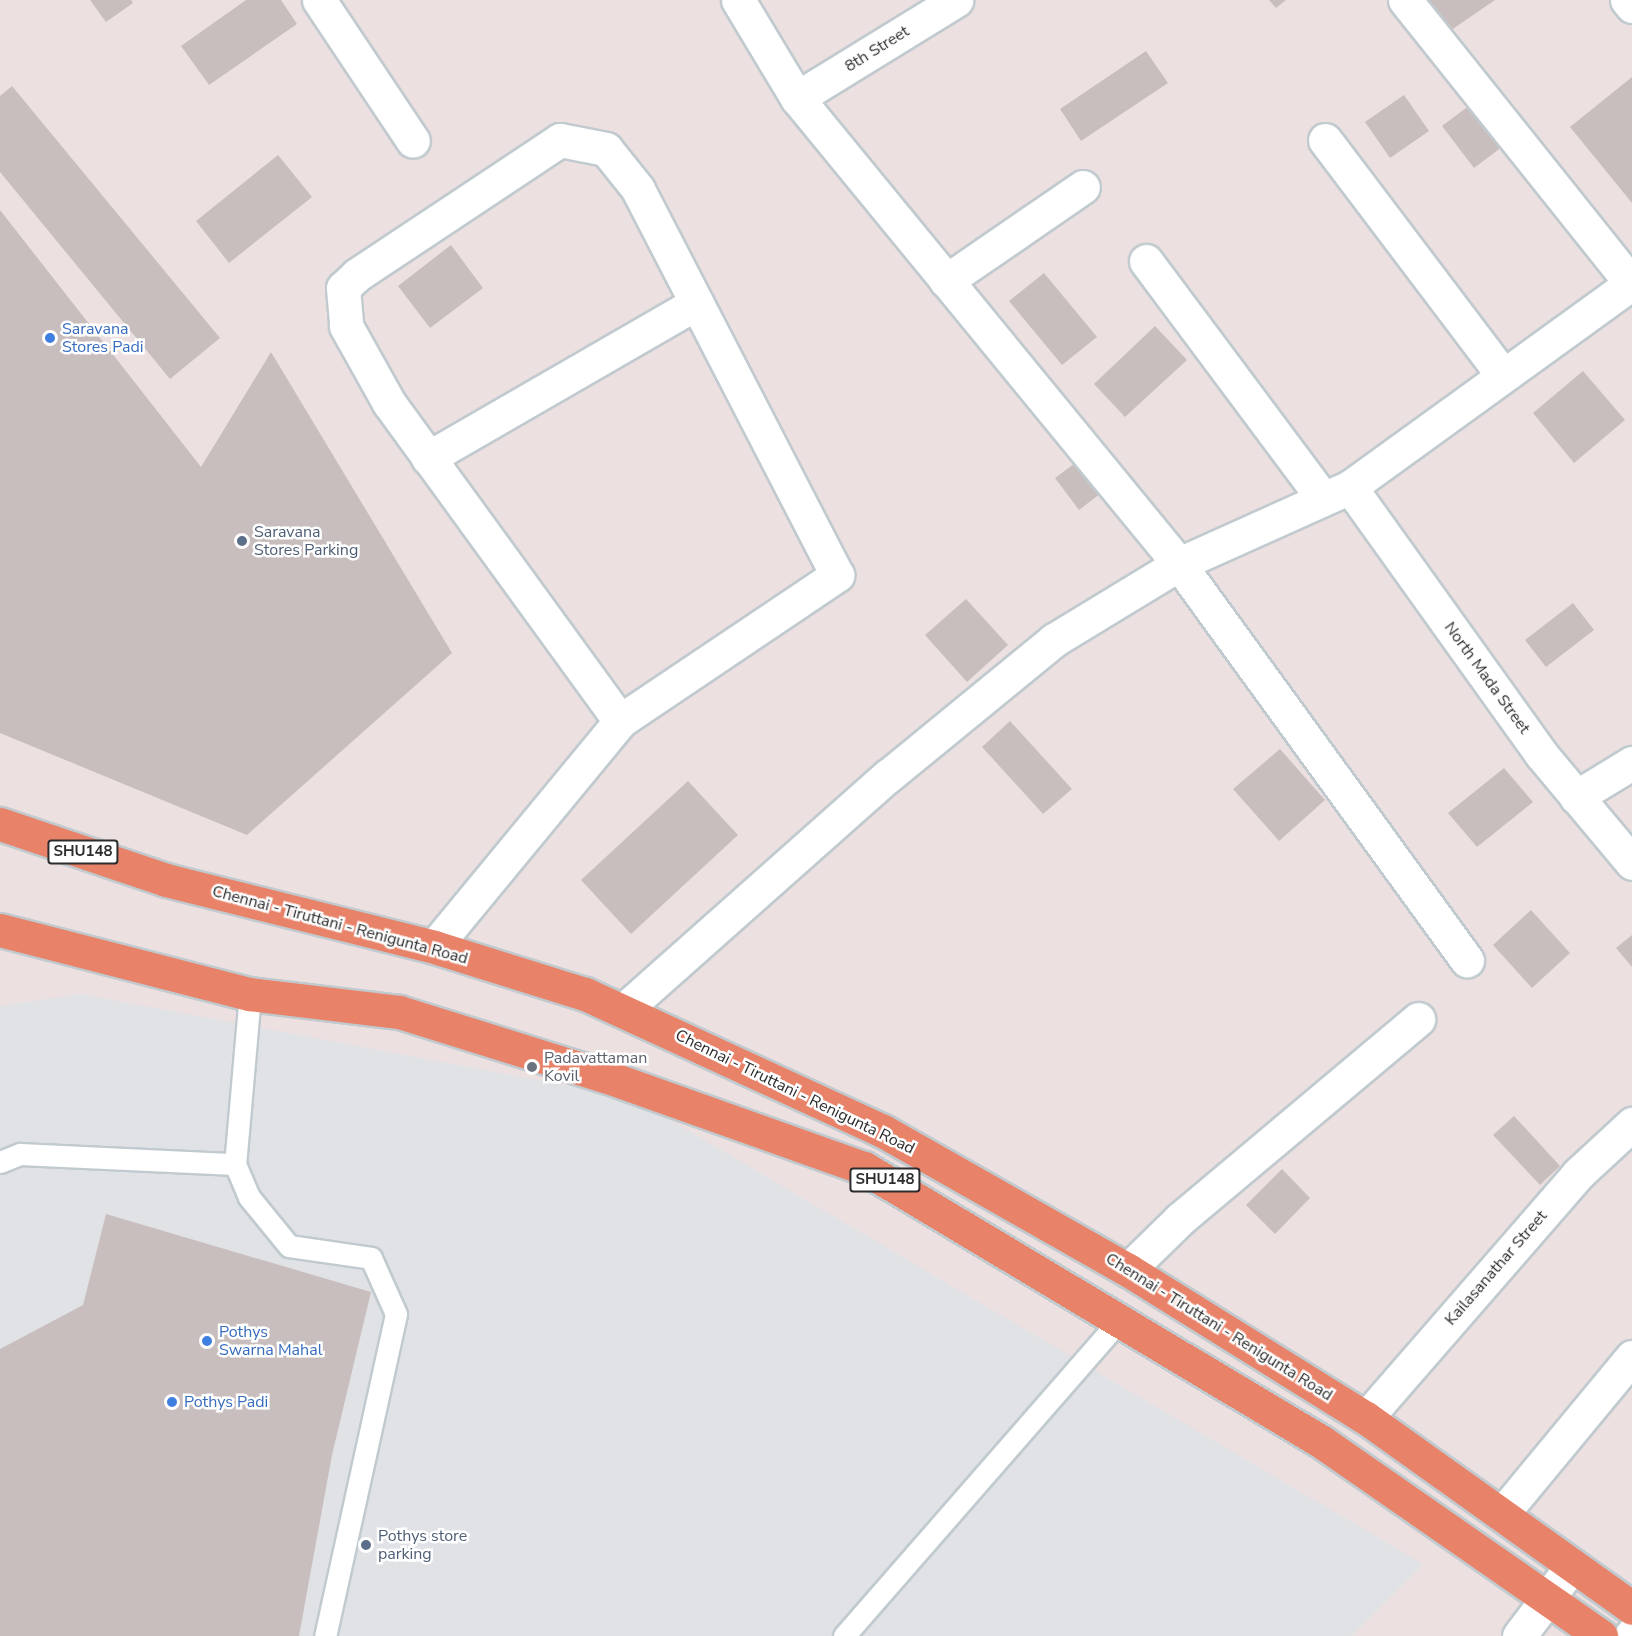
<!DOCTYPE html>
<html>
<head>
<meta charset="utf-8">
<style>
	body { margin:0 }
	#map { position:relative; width:1632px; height:1636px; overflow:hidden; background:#ede0e0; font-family:"Nunito Sans",sans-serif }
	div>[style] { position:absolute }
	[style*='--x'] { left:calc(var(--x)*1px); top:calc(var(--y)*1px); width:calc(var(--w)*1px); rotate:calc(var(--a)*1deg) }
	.industrial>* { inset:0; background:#e0e2e6 }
	.building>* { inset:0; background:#c9bebe }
	.roads { filter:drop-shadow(2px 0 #c1cace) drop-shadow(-2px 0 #c1cace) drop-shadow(0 2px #c1cace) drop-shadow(0 -2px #c1cace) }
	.lane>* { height:21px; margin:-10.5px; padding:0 10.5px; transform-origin:10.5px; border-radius:10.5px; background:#fff }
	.street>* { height:33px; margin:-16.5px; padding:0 16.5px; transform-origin:16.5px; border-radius:16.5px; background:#fff }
	.secondary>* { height:33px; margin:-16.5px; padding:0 16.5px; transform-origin:16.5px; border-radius:16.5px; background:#fff }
	.primary>* { height:33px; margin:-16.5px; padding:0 16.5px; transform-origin:16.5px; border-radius:16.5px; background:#e88269 }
	.dots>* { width:16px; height:16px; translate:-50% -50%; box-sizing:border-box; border:3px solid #fff; border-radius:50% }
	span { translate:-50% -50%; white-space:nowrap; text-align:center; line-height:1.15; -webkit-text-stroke:5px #fff; paint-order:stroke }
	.shield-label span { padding:2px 4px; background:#fff; border:2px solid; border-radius:4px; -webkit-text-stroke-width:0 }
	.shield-label { font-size:15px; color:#2c2c2c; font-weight:700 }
	.street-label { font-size:16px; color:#2c2c2c }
	.shop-label { font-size:16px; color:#366cbe }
	.left { translate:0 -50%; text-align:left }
	.service-label { font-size:16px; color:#4e5e75 }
	.worship-label { font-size:16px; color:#5b616d }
</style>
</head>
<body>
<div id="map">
	<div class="industrial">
		<i style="clip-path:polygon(81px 994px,633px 1098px,1423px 1564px,1351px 1636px,0 1636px,0 1006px)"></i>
	</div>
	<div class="building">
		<i style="clip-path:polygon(90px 0,131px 0,133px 3px,106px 22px)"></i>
		<i style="clip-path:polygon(246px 0,281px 0,297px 24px,209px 85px,181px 46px)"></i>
		<i style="clip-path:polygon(1269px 0,1286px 0,1276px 8px)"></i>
		<i style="clip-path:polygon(1420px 0,1495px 0,1444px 35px)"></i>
		<i style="clip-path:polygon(1146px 51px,1168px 83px,1081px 141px,1060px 109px)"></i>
		<i style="clip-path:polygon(1632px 77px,1632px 203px,1570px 127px)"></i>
		<i style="clip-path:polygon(12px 86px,220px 338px,170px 379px,0 172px,0 96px)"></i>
		<i style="clip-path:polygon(1404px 95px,1429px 131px,1390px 158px,1365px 122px)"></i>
		<i style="clip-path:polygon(1470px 105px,1502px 147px,1474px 168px,1442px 126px)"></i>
		<i style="clip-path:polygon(278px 155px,312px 197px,229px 263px,196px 221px)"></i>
		<i style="clip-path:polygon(0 210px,201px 467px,271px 352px,452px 653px,247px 835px,0 733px)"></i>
		<i style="clip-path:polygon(451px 245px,483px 288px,430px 328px,398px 286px)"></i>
		<i style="clip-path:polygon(1044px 273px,1097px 337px,1062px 365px,1009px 301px)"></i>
		<i style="clip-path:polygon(1155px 326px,1187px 360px,1125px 417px,1094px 384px)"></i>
		<i style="clip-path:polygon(1583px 371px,1625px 420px,1574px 463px,1533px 413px)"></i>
		<i style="clip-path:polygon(1082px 458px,1105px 490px,1079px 510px,1055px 478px)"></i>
		<i style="clip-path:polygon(966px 599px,1008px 645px,967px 682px,925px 635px)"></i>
		<i style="clip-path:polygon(1573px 603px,1594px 630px,1546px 667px,1525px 640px)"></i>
		<i style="clip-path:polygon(1010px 721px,1072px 789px,1043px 814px,982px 747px)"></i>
		<i style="clip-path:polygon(1280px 749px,1325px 800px,1279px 841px,1233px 789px)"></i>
		<i style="clip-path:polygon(1504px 768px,1533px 802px,1477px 847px,1448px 813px)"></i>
		<i style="clip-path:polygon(688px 781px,738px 835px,631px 934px,581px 880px)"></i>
		<i style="clip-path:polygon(1531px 910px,1570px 953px,1532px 988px,1493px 945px)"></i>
		<i style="clip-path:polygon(1632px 935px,1632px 967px,1616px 948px)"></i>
		<i style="clip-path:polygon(1514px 1116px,1560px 1166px,1540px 1185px,1493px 1135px)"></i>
		<i style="clip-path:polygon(1282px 1169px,1310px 1198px,1275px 1234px,1246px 1205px)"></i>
		<i style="clip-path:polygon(106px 1214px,371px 1292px,332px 1455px,299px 1636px,0 1636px,0 1349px,83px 1305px)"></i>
	</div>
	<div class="roads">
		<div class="lane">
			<i style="--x:250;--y:994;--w:171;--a:95"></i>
			<i style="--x:235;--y:1164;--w:36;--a:67"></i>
			<i style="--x:249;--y:1197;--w:63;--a:50.8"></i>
			<i style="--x:289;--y:1246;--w:83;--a:8.3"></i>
			<i style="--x:371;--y:1258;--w:61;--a:65.9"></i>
			<i style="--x:396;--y:1314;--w:330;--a:102.4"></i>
			<i style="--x:0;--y:1162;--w:22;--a:-22"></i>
			<i style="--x:20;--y:1154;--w:215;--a:2.7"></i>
			<i style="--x:844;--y:1636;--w:422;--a:-48.9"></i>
		</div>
		<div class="street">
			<i style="--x:319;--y:0;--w:169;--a:56.3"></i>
			<i style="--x:738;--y:0;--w:114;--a:59"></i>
			<i style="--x:797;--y:98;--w:603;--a:50.66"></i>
			<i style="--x:1179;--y:564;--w:490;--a:54"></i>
			<i style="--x:1405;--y:0;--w:362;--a:51.4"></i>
			<i style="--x:1627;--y:0;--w:8;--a:50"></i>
			<i style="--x:797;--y:98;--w:187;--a:-31.6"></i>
			<i style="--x:1325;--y:140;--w:295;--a:52.9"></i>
			<i style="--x:1146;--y:261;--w:294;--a:53.3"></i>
			<i style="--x:946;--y:281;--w:166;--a:-34.5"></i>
			<i style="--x:428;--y:458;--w:310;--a:-30"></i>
			<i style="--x:1350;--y:487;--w:328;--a:54.4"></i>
			<i style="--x:1541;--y:754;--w:142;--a:50.1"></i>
			<i style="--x:1576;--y:797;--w:66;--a:-31.3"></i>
			<i style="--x:434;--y:947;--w:293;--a:-50.5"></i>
			<i style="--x:620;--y:721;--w:262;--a:-33.9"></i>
			<i style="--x:837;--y:575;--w:434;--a:-117.3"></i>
			<i style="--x:638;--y:189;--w:51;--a:-128.7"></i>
			<i style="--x:606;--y:149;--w:47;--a:-168.9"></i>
			<i style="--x:560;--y:140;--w:244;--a:146.4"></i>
			<i style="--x:357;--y:275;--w:19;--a:137"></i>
			<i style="--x:343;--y:288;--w:38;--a:85"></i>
			<i style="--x:346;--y:326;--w:88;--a:60.8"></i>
			<i style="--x:389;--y:403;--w:393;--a:54"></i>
			<i style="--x:624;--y:1010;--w:353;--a:-41.6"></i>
			<i style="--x:888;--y:776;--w:215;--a:-39.3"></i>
			<i style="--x:1054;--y:640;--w:146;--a:-31.3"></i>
			<i style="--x:1179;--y:564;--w:188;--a:-24.2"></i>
			<i style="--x:1350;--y:487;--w:348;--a:-35.9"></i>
			<i style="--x:1128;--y:1270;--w:73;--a:-44.4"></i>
			<i style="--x:1180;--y:1219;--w:311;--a:-40"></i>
			<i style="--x:1366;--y:1418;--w:323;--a:-49"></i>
			<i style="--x:1578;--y:1174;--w:74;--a:-42.8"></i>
			<i style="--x:1502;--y:1514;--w:204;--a:-50.4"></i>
		</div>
		<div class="secondary">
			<i style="--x:1519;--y:1636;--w:88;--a:-52.9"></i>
			<i style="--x:1631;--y:1636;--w:2;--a:-63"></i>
		</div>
		<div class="primary">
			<i style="--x:0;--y:824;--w:175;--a:18.6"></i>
			<i style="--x:166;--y:880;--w:276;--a:14"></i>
			<i style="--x:434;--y:947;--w:158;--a:17.3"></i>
			<i style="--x:585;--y:994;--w:328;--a:24.7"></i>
			<i style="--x:883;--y:1131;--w:282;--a:29.6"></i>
			<i style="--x:1128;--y:1270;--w:280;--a:31.9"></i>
			<i style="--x:1366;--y:1418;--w:327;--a:35.5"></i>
			<i style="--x:0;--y:930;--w:258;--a:14.4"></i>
			<i style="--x:250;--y:994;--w:150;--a:6.9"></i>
			<i style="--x:399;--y:1012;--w:216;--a:17.3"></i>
			<i style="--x:605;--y:1076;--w:275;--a:19.6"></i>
			<i style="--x:864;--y:1168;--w:534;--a:30.89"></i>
			<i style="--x:1322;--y:1442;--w:340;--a:34.8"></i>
		</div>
	</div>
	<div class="dots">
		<i style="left:50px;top:338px;background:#3f7fe0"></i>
		<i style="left:242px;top:541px;background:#5c6f8a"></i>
		<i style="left:532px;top:1067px;background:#6b7280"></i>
		<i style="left:207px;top:1341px;background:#3f7fe0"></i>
		<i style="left:172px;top:1402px;background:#3f7fe0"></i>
		<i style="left:366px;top:1545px;background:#5c6f8a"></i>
	</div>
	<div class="shield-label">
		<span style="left:83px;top:852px">SHU148</span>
		<span style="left:885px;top:1180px">SHU148</span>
	</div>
	<div class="street-label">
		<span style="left:877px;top:49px;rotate:-32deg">8th Street</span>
		<span style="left:1487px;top:678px;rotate:54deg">North Mada Street</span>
		<span style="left:340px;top:925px;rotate:15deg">Chennai - Tiruttani - Renigunta Road</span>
		<span style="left:795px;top:1092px;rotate:26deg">Chennai - Tiruttani - Renigunta Road</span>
		<span style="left:1496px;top:1268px;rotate:-49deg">Kailasanathar Street</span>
		<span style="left:1219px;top:1327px;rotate:32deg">Chennai - Tiruttani - Renigunta Road</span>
	</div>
	<div class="shop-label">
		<span class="left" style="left:62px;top:338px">Saravana<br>Stores Padi</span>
		<span class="left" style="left:219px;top:1341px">Pothys<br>Swarna Mahal</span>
		<span class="left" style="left:184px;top:1402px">Pothys Padi</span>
	</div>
	<div class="service-label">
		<span class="left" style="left:254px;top:541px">Saravana<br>Stores Parking</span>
		<span class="left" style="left:378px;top:1545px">Pothys store<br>parking</span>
	</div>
	<div class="worship-label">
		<span class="left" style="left:544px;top:1067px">Padavattaman<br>Kovil</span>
	</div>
</div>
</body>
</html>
